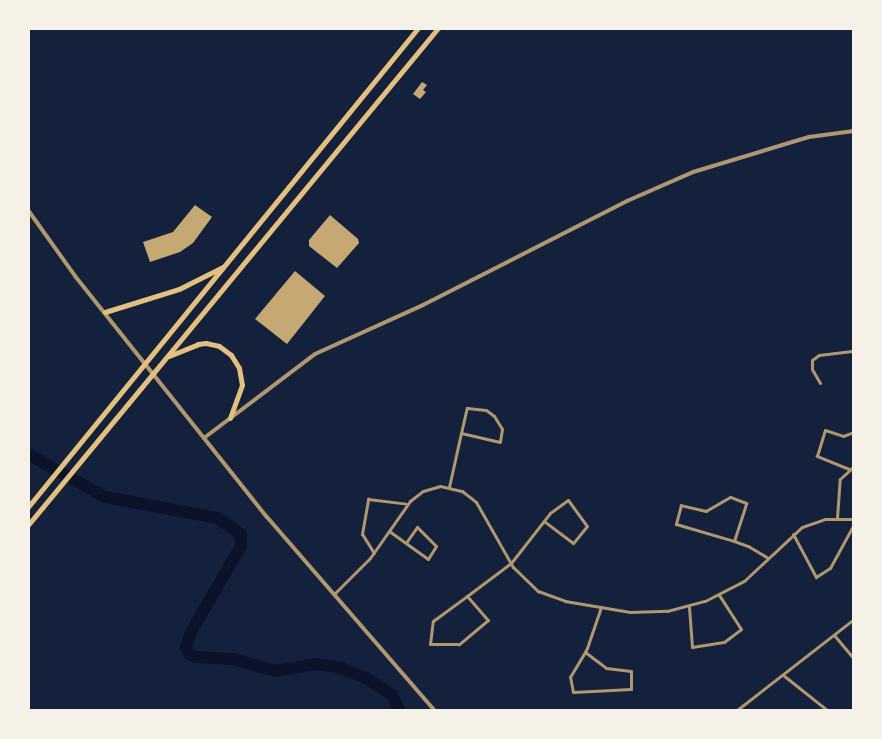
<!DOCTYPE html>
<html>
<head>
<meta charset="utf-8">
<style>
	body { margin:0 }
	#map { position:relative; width:882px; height:739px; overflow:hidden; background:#14213d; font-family:Montserrat,sans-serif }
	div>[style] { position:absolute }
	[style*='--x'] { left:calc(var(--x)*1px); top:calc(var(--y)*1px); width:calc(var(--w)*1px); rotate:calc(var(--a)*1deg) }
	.river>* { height:12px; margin:-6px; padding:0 6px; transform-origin:6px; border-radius:6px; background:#0b132b }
	.building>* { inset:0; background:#c6a872 }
	.minor>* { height:3px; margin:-1.5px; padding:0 1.5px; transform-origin:1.5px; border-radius:1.5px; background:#b1986c }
	.tertiary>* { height:4px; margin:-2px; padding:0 2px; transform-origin:2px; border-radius:2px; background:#b1986c }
	.trunk>* { height:5px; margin:-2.5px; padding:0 2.5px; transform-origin:2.5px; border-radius:2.5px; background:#e5c07b }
	span { translate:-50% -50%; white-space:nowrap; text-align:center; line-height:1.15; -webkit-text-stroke:6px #f6f1e7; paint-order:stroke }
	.frame { position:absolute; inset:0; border:30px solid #f6f1e7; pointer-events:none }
</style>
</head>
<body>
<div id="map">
	<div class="river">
		<i style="--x:28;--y:454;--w:88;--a:29.2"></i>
		<i style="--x:105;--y:497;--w:114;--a:10.6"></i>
		<i style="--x:217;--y:518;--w:29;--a:34"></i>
		<i style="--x:241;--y:534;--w:12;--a:90"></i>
		<i style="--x:241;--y:546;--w:99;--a:120.2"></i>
		<i style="--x:191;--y:632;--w:16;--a:108"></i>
		<i style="--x:186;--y:647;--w:8;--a:67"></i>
		<i style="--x:189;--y:654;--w:8;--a:23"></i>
		<i style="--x:196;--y:657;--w:37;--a:3"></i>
		<i style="--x:233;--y:659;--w:44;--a:15.9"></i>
		<i style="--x:275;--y:671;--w:43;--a:-9.5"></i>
		<i style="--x:317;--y:664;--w:24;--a:9"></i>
		<i style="--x:341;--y:668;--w:27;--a:22"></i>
		<i style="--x:366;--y:678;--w:31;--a:33"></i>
		<i style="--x:392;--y:695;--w:17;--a:65"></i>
	</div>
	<div class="building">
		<i style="clip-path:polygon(422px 82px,427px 85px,423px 90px,426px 92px,420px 99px,413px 94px)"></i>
		<i style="clip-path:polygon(195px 205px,212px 217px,193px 243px,180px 252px,150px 262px,143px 242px,173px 232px)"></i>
		<i style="clip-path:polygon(330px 215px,358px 239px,359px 243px,337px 268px,309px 246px,309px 240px)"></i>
		<i style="clip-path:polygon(295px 271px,325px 296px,287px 344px,255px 319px)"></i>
	</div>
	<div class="minor">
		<i style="--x:820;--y:383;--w:16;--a:-120"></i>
		<i style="--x:812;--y:369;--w:9;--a:-90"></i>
		<i style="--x:812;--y:360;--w:9;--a:-36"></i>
		<i style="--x:819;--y:355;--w:35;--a:-7"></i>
		<i style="--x:849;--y:469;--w:35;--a:-158"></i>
		<i style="--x:817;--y:456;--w:27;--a:-73"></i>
		<i style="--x:825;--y:430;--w:19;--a:18"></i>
		<i style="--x:843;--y:436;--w:12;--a:-20"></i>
		<i style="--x:449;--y:487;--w:55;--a:-77.5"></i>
		<i style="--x:461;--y:433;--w:26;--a:-77"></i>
		<i style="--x:467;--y:408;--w:19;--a:6"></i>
		<i style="--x:486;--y:410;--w:10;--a:37"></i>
		<i style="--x:494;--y:416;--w:15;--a:58"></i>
		<i style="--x:502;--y:429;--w:13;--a:99"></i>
		<i style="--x:500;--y:442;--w:40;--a:-167"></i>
		<i style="--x:837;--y:518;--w:39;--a:-86"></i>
		<i style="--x:840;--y:479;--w:19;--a:-43"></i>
		<i style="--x:389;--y:531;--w:48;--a:35.7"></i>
		<i style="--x:428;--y:559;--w:15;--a:-58"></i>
		<i style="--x:436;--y:546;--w:27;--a:-135"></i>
		<i style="--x:417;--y:527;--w:19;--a:125"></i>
		<i style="--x:793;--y:534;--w:49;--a:61.9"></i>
		<i style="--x:816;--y:577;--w:17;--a:-33"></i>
		<i style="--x:830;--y:568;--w:50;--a:-61.4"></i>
		<i style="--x:734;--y:541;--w:40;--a:-72"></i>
		<i style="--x:746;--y:503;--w:17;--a:-159"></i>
		<i style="--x:730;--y:497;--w:28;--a:150"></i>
		<i style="--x:706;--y:511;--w:26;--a:-167"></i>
		<i style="--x:681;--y:505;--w:20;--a:105"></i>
		<i style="--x:676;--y:524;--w:60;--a:16.3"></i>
		<i style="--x:734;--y:541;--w:15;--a:20"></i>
		<i style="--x:748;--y:546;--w:23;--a:31"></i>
		<i style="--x:374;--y:553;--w:22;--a:-122"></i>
		<i style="--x:362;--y:534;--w:36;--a:-80"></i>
		<i style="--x:368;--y:499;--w:38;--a:7"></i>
		<i style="--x:334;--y:594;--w:51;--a:-45"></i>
		<i style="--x:370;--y:558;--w:70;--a:-54.9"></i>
		<i style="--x:410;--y:501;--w:16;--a:-38"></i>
		<i style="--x:423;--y:491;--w:18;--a:-16"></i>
		<i style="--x:440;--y:486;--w:23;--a:13"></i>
		<i style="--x:462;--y:491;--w:18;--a:38"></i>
		<i style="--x:476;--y:502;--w:75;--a:60.4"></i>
		<i style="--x:513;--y:567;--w:35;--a:44"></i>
		<i style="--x:538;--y:591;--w:29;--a:20"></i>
		<i style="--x:565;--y:601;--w:66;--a:9.6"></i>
		<i style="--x:630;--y:612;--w:37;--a:-2"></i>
		<i style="--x:667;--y:611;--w:39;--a:-15"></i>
		<i style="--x:705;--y:601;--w:44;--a:-27.1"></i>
		<i style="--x:744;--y:581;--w:79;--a:-43"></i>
		<i style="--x:802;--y:527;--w:24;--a:-19"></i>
		<i style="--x:825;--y:519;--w:29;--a:0"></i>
		<i style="--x:467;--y:596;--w:32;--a:49"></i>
		<i style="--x:488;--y:620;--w:38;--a:140"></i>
		<i style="--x:459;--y:644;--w:29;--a:180"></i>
		<i style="--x:430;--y:644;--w:23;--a:-83"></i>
		<i style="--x:433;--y:621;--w:42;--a:-36.3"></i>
		<i style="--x:467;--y:596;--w:55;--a:-36.9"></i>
		<i style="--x:511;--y:563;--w:63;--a:-52"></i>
		<i style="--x:550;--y:513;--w:22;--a:-36"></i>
		<i style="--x:568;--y:500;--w:32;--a:54"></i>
		<i style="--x:587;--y:526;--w:22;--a:129"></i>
		<i style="--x:573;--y:543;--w:36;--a:-143"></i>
		<i style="--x:689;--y:607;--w:40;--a:85.7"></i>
		<i style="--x:692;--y:647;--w:32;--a:-9"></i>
		<i style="--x:724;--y:642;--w:21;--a:-37"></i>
		<i style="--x:741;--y:629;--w:40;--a:-122.9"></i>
		<i style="--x:834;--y:635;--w:31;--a:50"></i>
		<i style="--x:585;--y:652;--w:26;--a:37"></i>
		<i style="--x:606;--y:668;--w:25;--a:7"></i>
		<i style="--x:631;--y:671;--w:18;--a:90"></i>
		<i style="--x:631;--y:689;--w:58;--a:177"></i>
		<i style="--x:573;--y:692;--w:15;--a:-101"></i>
		<i style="--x:570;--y:677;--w:29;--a:-59"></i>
		<i style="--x:585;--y:652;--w:4;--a:-63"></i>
		<i style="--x:587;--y:648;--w:43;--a:-71.1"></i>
		<i style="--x:783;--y:675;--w:56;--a:38.5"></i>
		<i style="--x:737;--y:710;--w:148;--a:-37.9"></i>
	</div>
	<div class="tertiary">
		<i style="--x:28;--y:210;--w:81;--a:54.5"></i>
		<i style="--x:75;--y:276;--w:308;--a:51.5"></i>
		<i style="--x:267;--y:517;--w:255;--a:49.1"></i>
		<i style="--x:204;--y:438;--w:139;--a:-37.1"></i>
		<i style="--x:315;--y:354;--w:119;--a:-24.4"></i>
		<i style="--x:423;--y:305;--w:229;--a:-27"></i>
		<i style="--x:627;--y:201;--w:72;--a:-23.7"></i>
		<i style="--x:693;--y:172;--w:121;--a:-16.8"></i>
		<i style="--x:809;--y:137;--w:45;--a:-7.6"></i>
	</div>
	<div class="trunk">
		<i style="--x:105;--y:312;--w:77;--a:-17.3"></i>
		<i style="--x:179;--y:289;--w:49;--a:-26.6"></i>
		<i style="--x:169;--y:356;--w:31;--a:-22"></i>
		<i style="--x:198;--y:344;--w:8;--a:-7"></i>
		<i style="--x:206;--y:343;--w:13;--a:13"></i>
		<i style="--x:219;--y:346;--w:15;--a:37"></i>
		<i style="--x:231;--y:355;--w:15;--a:58"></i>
		<i style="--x:239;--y:368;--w:17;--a:80"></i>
		<i style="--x:242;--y:385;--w:35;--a:110"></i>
		<i style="--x:28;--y:507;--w:618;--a:-50.85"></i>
		<i style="--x:28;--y:525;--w:644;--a:-50.48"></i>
	</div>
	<div class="frame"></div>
</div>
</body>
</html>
